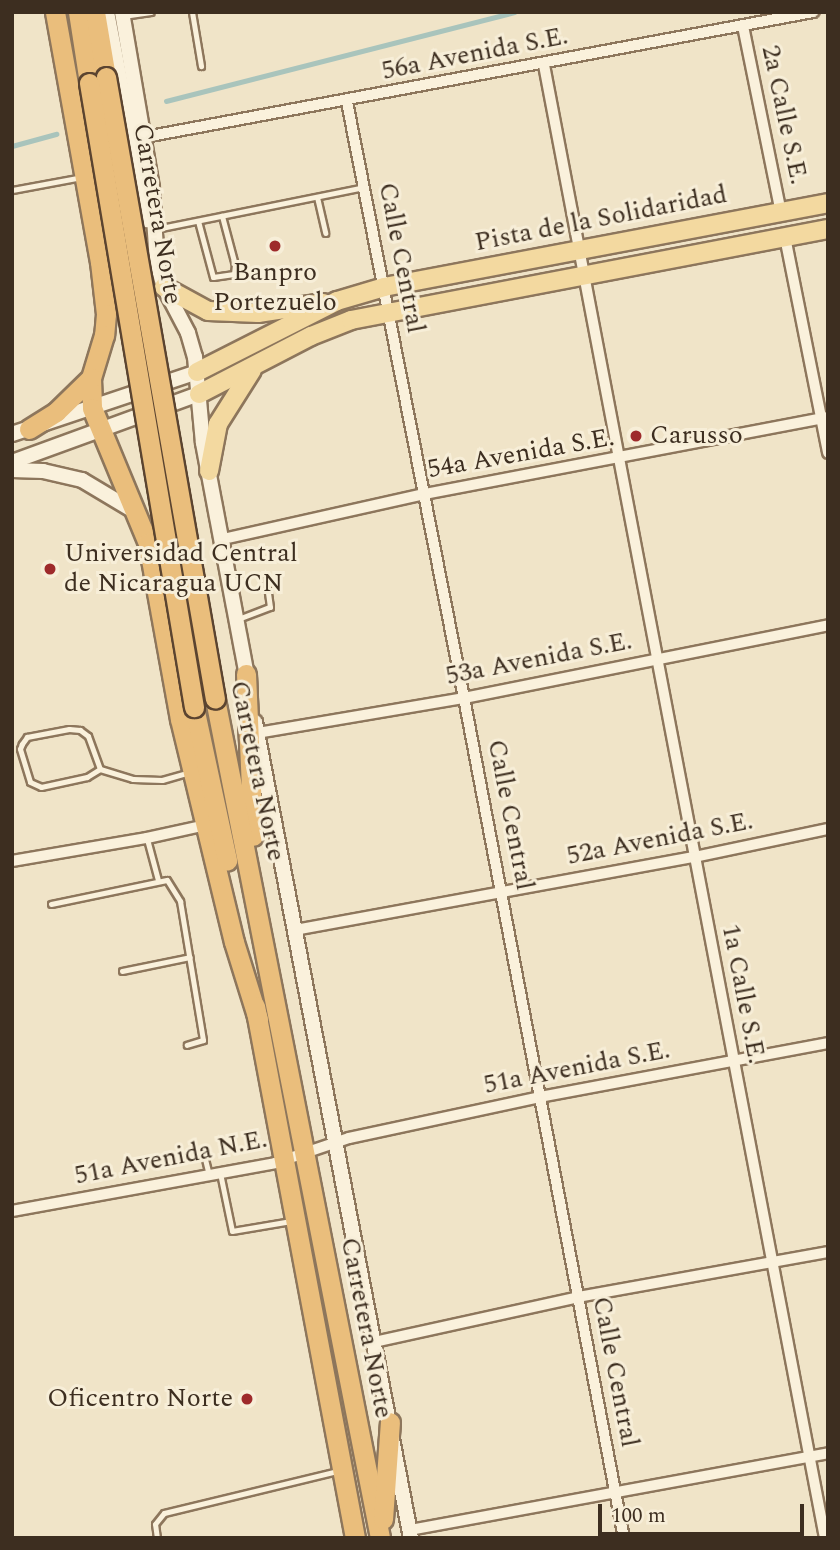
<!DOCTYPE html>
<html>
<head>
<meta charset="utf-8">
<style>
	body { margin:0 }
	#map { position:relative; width:840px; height:1550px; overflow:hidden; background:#f0e4c8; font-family:Spectral,serif }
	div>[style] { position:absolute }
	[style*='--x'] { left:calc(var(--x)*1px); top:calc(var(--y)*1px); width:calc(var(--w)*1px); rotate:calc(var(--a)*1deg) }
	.stream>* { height:4.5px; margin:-2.25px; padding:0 2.25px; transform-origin:2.25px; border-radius:2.25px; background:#a9c4bc }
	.roads { filter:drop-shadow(2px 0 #8d765c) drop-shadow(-2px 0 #8d765c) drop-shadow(0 2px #8d765c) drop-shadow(0 -2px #8d765c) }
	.service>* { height:5px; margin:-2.5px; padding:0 2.5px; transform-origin:2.5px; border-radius:2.5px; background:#faf1dc }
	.minor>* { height:10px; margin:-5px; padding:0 5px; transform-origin:5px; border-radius:5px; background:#faf1dc }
	.tertiary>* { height:14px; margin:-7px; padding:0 7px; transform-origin:7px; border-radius:7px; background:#faf1dc }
	.primary>* { height:18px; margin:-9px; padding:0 9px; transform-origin:9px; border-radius:9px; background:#f3d9a0 }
	.trunk>* { height:19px; margin:-9.5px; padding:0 9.5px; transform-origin:9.5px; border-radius:9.5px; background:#eabe7c }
	.bridges { filter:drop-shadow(2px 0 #5b4430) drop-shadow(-2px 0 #5b4430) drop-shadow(0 2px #5b4430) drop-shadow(0 -2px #5b4430) }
	.trunk-bridge>* { height:19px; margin:-9.5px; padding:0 9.5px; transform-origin:9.5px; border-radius:9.5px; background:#eabe7c }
	.dots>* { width:19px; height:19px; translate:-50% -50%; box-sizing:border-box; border:4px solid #f7eed8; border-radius:50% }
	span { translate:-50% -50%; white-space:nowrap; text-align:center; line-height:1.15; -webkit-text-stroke:6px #f7eed8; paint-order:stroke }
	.street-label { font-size:26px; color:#3d2e20 }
	.poi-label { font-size:26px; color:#3d2e20 }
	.left { translate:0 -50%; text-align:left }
	.right { translate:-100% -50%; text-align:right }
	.frame { position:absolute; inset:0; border:14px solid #3d2e20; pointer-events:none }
	.scale { position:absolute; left:598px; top:1504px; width:206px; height:32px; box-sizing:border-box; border:4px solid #3d2e20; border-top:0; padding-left:9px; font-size:21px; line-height:24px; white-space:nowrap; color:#3d2e20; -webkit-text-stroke:5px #f7eed8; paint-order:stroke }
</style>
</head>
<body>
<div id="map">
	<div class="stream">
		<i style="--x:166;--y:101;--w:359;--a:-14.3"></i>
		<i style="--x:12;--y:146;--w:46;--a:-15.3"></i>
	</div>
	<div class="roads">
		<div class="service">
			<i style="--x:192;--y:12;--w:55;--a:80.5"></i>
			<i style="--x:123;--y:16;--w:28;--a:-8"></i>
			<i style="--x:12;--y:190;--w:71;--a:-10.5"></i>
			<i style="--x:317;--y:197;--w:37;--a:77"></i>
			<i style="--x:198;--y:221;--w:58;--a:75"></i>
			<i style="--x:213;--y:277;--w:21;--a:-8"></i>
			<i style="--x:234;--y:274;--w:9;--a:-84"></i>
			<i style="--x:235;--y:265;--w:51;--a:-104.9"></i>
			<i style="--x:156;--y:229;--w:212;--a:-11.4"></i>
			<i style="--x:238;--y:619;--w:34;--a:-21"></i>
			<i style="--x:270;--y:607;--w:27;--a:-98"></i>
			<i style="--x:100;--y:769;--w:35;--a:-110"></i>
			<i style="--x:88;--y:736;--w:10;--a:-143"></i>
			<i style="--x:80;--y:730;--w:11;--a:-175"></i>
			<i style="--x:69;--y:729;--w:43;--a:169.2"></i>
			<i style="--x:27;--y:737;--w:9;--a:126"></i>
			<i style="--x:22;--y:744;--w:5;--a:112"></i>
			<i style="--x:20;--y:749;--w:34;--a:73"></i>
			<i style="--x:30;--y:782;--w:12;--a:24"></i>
			<i style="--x:41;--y:787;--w:47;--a:-12.3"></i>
			<i style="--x:87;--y:777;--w:15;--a:-32"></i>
			<i style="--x:100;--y:769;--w:34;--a:17"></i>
			<i style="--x:133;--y:779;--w:29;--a:2"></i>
			<i style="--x:162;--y:780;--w:26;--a:-16"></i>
			<i style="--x:147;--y:839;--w:42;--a:75"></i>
			<i style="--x:51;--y:904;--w:118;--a:-11.7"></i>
			<i style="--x:167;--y:880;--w:25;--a:58"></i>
			<i style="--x:180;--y:901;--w:141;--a:80.6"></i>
			<i style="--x:203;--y:1040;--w:17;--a:163"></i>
			<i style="--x:122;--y:971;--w:69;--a:-11.6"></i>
			<i style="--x:205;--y:1159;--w:16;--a:76"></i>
			<i style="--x:220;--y:1173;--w:59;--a:78.3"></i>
			<i style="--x:232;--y:1231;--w:60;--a:-9.6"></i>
			<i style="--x:157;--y:1538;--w:14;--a:-98"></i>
			<i style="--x:155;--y:1524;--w:14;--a:-51"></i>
			<i style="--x:164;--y:1513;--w:179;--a:-13.6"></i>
		</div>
		<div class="minor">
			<i style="--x:743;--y:26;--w:190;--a:78.5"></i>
			<i style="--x:544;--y:65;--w:1500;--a:79.2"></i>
			<i style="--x:347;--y:102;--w:607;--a:78.89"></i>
			<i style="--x:464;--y:698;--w:855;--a:79.22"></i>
			<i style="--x:145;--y:137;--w:680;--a:-10.6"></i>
			<i style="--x:785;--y:237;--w:220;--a:78.7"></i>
			<i style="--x:223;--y:539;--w:207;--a:-12.6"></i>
			<i style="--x:425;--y:494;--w:410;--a:-10.8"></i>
			<i style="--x:257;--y:733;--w:210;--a:-9.6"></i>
			<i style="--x:464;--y:698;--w:371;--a:-11.3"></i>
			<i style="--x:12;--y:861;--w:137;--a:-9.7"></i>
			<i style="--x:147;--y:838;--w:60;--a:-12.4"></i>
			<i style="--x:295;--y:930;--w:406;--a:-10.4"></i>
			<i style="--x:694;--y:857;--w:137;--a:-11.8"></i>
			<i style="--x:12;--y:1211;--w:267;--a:-10.3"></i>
			<i style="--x:275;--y:1163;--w:78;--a:-18.7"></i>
			<i style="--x:349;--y:1138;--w:195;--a:-12.1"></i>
			<i style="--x:540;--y:1097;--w:293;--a:-10.6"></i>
			<i style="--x:374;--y:1342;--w:209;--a:-12.4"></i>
			<i style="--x:578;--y:1297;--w:254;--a:-10.2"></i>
			<i style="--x:410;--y:1530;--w:425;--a:-10.4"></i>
		</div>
		<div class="tertiary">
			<i style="--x:107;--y:12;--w:212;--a:79.1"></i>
			<i style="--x:122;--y:12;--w:179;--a:80.3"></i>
			<i style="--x:152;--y:188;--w:75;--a:86.2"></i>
			<i style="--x:157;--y:263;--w:25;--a:74"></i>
			<i style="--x:164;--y:287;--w:52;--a:62.4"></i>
			<i style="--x:188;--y:333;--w:25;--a:74"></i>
			<i style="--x:195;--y:357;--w:86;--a:84.7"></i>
			<i style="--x:203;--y:443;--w:243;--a:79.3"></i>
			<i style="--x:12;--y:434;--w:195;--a:-18.5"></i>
			<i style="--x:12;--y:462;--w:199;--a:-20"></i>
			<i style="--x:12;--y:470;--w:31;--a:2"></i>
			<i style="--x:43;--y:471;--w:40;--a:13"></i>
			<i style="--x:82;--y:480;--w:58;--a:31"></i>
			<i style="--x:255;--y:722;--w:831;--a:79.18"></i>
		</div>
		<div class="primary">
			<i style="--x:164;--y:287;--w:50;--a:28.6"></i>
			<i style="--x:208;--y:311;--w:50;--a:2.3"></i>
			<i style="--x:258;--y:313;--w:66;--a:-8.7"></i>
			<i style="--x:197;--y:372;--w:157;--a:-26.9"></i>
			<i style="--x:337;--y:301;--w:49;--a:-16.6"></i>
			<i style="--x:384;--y:287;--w:452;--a:-10.7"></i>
			<i style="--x:199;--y:394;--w:126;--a:-27.4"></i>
			<i style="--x:311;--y:336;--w:43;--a:-21.8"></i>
			<i style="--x:351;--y:320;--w:486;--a:-10.8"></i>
			<i style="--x:209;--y:471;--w:48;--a:-79.2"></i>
			<i style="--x:218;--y:424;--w:64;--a:-57.8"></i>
		</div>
		<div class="trunk">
			<i style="--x:55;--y:12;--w:254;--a:79.8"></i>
			<i style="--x:100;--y:262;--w:52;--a:83.4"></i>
			<i style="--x:106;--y:314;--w:21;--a:95"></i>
			<i style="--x:104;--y:335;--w:45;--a:106.8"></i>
			<i style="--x:91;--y:378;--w:30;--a:88"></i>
			<i style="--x:92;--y:408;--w:146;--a:67.5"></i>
			<i style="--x:148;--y:543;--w:179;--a:79.7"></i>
			<i style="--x:180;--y:719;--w:229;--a:76.4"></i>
			<i style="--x:234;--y:942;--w:81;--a:72.7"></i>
			<i style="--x:78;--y:12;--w:72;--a:81.2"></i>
			<i style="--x:95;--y:12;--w:66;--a:80.4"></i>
			<i style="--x:29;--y:429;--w:32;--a:-32"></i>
			<i style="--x:56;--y:412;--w:49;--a:-44.2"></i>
			<i style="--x:246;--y:674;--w:162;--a:87.5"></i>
			<i style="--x:215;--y:699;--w:855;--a:78.87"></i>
			<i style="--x:194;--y:707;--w:157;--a:77.8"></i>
			<i style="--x:255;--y:1006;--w:541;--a:79.35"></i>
			<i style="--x:383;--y:1519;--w:97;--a:-85.9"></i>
		</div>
	</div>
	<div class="bridges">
		<div class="trunk-bridge">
			<i style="--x:106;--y:77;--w:631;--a:80.06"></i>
			<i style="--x:89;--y:83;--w:633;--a:80.45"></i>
		</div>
	</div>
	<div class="dots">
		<i style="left:275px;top:246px;background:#9e2a2b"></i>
		<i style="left:636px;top:436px;background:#9e2a2b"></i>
		<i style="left:50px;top:569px;background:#9e2a2b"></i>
		<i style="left:247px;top:1399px;background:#9e2a2b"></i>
	</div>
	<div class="street-label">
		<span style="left:475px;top:54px;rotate:-11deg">56a Avenida S.E.</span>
		<span style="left:784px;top:115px;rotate:78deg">2a Calle S.E.</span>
		<span style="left:157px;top:214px;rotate:80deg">Carretera Norte</span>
		<span style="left:601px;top:219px;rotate:-11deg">Pista de la Solidaridad</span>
		<span style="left:401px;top:258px;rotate:79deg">Calle Central</span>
		<span style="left:521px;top:454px;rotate:-10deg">54a Avenida S.E.</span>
		<span style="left:539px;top:659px;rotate:-11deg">53a Avenida S.E.</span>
		<span style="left:257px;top:771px;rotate:78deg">Carretera Norte</span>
		<span style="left:510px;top:815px;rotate:79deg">Calle Central</span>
		<span style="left:660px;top:839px;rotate:-11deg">52a Avenida S.E.</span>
		<span style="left:743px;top:994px;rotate:79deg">1a Calle S.E.</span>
		<span style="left:577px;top:1068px;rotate:-11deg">51a Avenida S.E.</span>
		<span style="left:171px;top:1158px;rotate:-11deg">51a Avenida N.E.</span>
		<span style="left:366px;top:1328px;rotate:79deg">Carretera Norte</span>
		<span style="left:615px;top:1372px;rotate:79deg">Calle Central</span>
	</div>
	<div class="poi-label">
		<span style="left:275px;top:288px">Banpro<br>Portezuelo</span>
		<span class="left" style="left:650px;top:436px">Carusso</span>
		<span class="left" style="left:64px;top:569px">Universidad Central<br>de Nicaragua UCN</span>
		<span class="right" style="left:233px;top:1399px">Oficentro Norte</span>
	</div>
	<div class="frame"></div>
	<div class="scale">100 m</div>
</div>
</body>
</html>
